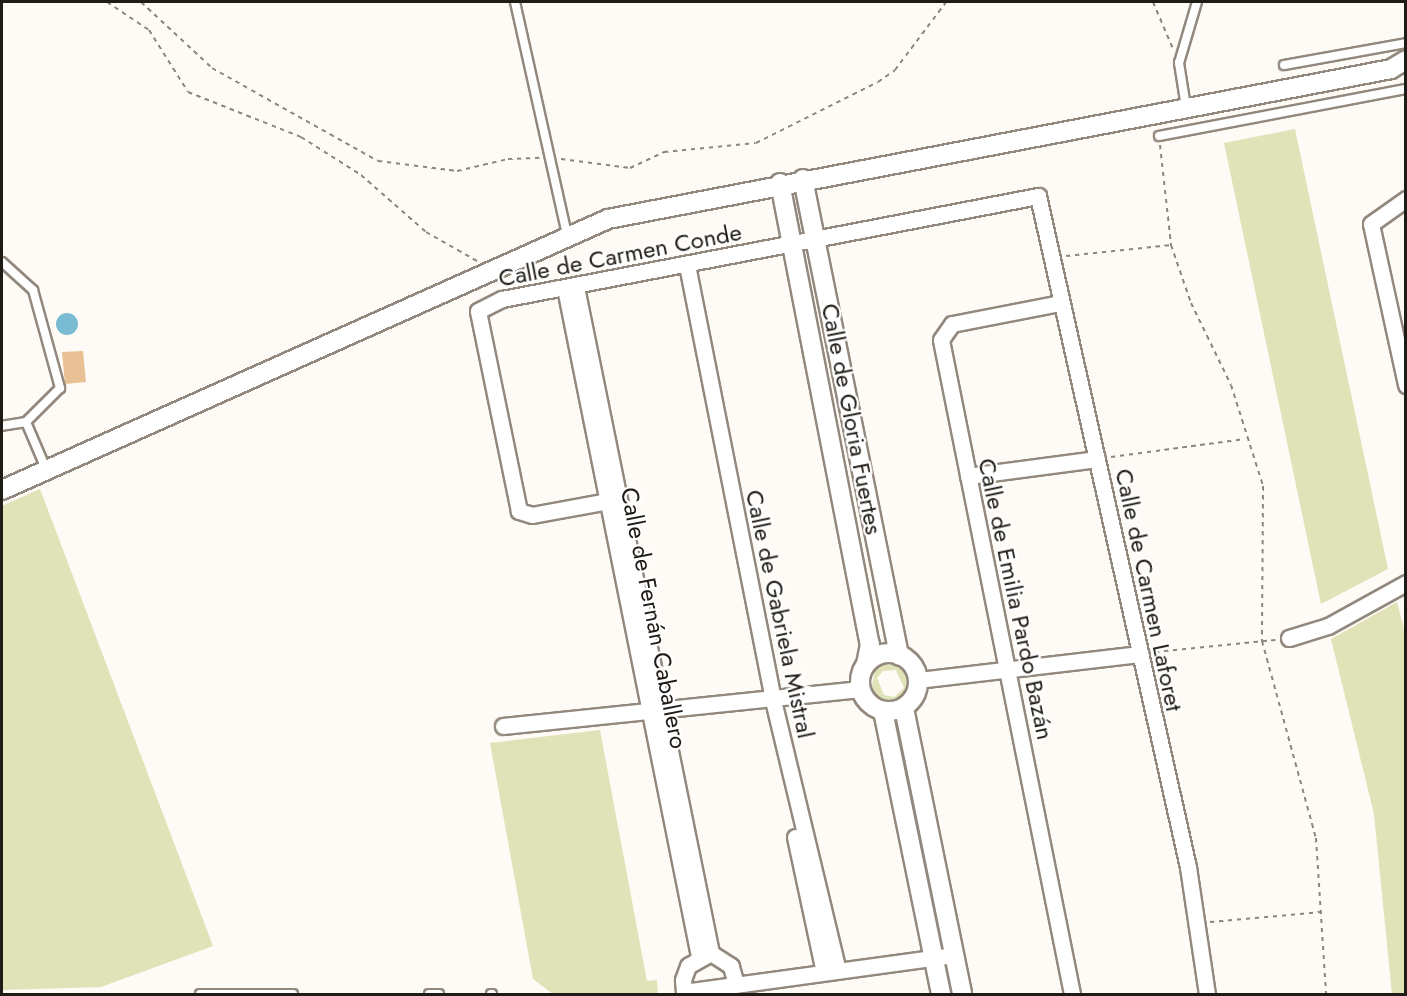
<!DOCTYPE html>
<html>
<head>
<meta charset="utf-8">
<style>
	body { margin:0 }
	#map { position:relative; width:1407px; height:996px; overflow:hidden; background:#fefaf5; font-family:Jost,sans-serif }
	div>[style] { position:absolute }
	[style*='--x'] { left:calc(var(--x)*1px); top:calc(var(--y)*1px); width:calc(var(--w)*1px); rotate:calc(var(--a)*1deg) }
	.green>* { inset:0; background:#e0e2b7 }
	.water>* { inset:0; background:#78bbd3 }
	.round { border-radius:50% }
	.building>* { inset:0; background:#e9c093 }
	.path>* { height:2px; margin-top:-1px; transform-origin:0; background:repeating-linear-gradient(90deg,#898580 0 4.5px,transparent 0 9px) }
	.roads { filter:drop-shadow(2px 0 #92887d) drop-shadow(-2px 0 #92887d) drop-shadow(0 2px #92887d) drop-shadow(0 -2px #92887d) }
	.service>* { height:8px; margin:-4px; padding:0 4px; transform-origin:4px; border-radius:4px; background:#fff }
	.minor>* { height:15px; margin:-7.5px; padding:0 7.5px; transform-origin:7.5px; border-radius:7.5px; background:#fff }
	.tertiary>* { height:18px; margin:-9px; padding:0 9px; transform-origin:9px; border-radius:9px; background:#fff }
	.tertiary>.ring { margin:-9px; padding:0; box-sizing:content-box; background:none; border:18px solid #fff; border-radius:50% }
	span { translate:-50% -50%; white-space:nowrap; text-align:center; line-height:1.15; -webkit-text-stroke:4.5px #fff; paint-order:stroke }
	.street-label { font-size:24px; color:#1f1b17 }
	.frame { position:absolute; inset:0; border:3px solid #1f1b17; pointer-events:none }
</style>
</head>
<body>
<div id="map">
	<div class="green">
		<i style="clip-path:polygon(1295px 129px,1388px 569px,1321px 604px,1224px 143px)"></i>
		<i style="clip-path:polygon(40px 489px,213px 946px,101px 987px,2px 990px,2px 506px)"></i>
		<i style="clip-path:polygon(1397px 602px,1406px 636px,1405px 994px,1392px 994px,1374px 814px,1331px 639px)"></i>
		<i style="clip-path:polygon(evenodd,886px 663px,900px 664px,911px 680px,906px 698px,894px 704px,880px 701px,871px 690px,875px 670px,886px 663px,896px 670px,904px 688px,894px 697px,884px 695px,877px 678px,883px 671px,896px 670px)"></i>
		<i style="clip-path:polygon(600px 730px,647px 981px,657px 980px,658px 994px,553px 994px,533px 979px,490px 743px)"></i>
	</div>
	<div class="water">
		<i class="round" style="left:56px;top:313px;width:22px;height:22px"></i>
	</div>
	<div class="building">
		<i style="clip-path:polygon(83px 351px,86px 382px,65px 384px,62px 352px)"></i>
	</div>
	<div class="path">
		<i style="--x:107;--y:2;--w:50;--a:33.7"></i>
		<i style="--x:149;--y:30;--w:73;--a:57.8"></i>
		<i style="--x:188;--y:92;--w:122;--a:21.7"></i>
		<i style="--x:301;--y:137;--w:71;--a:32.3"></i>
		<i style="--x:361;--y:175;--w:86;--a:41.2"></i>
		<i style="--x:426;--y:232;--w:59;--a:29.6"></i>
		<i style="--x:141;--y:2;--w:97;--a:42.9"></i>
		<i style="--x:212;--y:68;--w:190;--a:29.3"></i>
		<i style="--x:378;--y:161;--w:80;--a:7.2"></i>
		<i style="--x:457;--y:171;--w:52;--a:-13.2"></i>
		<i style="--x:508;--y:159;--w:33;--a:-2"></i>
		<i style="--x:1153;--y:2;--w:51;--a:66.9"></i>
		<i style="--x:1160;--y:145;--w:101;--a:83.7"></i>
		<i style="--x:1171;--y:245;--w:61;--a:71"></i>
		<i style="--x:1191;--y:303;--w:91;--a:64"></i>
		<i style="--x:1231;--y:385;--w:106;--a:72.4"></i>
		<i style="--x:1263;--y:486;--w:155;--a:90.4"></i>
		<i style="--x:1262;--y:641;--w:204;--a:74.7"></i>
		<i style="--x:1316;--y:838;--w:156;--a:86.3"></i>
		<i style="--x:561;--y:159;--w:70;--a:7.4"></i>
		<i style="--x:630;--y:168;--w:38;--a:-25"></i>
		<i style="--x:664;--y:152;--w:92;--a:-5.6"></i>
		<i style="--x:756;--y:143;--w:136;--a:-26.6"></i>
		<i style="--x:878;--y:82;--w:21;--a:-35"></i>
		<i style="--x:895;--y:70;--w:85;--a:-53.1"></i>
		<i style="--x:1066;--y:256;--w:106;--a:-6"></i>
		<i style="--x:1111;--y:457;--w:135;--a:-7.7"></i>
		<i style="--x:1155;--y:652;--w:121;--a:-5.7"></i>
		<i style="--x:1210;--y:922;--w:112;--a:-5.1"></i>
	</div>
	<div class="roads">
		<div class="service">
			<i style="--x:515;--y:2;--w:238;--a:77.4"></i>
			<i style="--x:1284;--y:65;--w:124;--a:-10.2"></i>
			<i style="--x:1186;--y:107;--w:45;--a:-99"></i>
			<i style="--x:1179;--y:63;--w:64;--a:-73.6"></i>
			<i style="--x:1159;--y:136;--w:251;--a:-10.8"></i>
			<i style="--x:2;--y:262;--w:42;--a:42.1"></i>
			<i style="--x:33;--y:290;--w:102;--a:74.6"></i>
			<i style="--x:60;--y:388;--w:48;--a:135"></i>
			<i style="--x:26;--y:422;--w:24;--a:171"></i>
			<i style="--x:26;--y:422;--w:51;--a:66.9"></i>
			<i style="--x:200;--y:994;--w:93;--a:0"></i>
			<i style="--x:429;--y:994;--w:10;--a:0"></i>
			<i style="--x:491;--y:994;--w:1;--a:0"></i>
		</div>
		<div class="minor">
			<i style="--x:1406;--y:199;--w:43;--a:144.5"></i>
			<i style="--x:1371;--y:224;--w:165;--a:77.7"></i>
			<i style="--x:687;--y:265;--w:439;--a:78.8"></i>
			<i style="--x:772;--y:696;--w:282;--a:76.5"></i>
			<i style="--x:576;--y:287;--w:680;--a:78.54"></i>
			<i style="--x:565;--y:288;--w:681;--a:78.66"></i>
			<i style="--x:1060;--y:303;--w:110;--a:169"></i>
			<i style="--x:952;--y:324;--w:19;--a:125"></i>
			<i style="--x:941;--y:340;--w:667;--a:78.67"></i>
			<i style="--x:968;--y:476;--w:130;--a:-7.5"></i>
			<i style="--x:619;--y:499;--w:88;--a:169.6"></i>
			<i style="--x:532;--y:515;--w:14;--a:-163"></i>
			<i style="--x:519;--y:511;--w:204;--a:-101.6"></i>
			<i style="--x:478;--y:311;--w:27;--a:-27"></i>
			<i style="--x:502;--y:299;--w:546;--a:-10.88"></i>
			<i style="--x:1038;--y:196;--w:688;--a:77.4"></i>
			<i style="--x:1188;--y:867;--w:128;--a:81.5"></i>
			<i style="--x:1289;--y:638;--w:41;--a:-17.1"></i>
			<i style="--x:1328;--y:626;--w:89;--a:-28.9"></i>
			<i style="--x:918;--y:680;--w:224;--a:-6.7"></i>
			<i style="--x:503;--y:726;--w:359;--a:-5.9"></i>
			<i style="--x:795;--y:837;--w:138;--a:77.9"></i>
			<i style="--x:736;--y:984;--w:19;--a:-106"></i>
			<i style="--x:731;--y:966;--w:24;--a:-147"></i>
			<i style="--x:711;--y:953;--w:26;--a:151"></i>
			<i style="--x:688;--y:966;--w:15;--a:110"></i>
			<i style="--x:683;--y:980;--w:12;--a:85"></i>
			<i style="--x:684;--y:992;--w:273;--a:-7.8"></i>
		</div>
		<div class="tertiary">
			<i style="--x:803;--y:179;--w:486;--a:78.6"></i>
			<i style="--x:780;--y:183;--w:470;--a:79"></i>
			<i style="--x:870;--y:644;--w:20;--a:101"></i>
			<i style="--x:2;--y:490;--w:664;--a:-24.09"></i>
			<i style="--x:608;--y:219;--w:797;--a:-10.84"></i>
			<i style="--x:1391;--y:69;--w:17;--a:-31"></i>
			<i class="ring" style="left:860px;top:653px;width:40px;height:40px"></i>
			<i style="--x:904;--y:708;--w:292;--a:78.5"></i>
			<i style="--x:883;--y:711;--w:289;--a:78.4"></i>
		</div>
	</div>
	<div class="street-label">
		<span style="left:620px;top:255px;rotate:-11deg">Calle de Carmen Conde</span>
		<span style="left:852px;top:419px;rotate:79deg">Calle de Gloria Fuertes</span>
		<span style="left:1149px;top:590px;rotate:78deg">Calle de Carmen Laforet</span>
		<span style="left:1016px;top:599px;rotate:78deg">Calle de Emilia Pardo Bazán</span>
		<span style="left:780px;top:614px;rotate:78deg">Calle de Gabriela Mistral</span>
		<span style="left:654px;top:618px;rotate:79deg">Calle de Fernán Caballero</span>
	</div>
	<div class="frame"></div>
</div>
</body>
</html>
